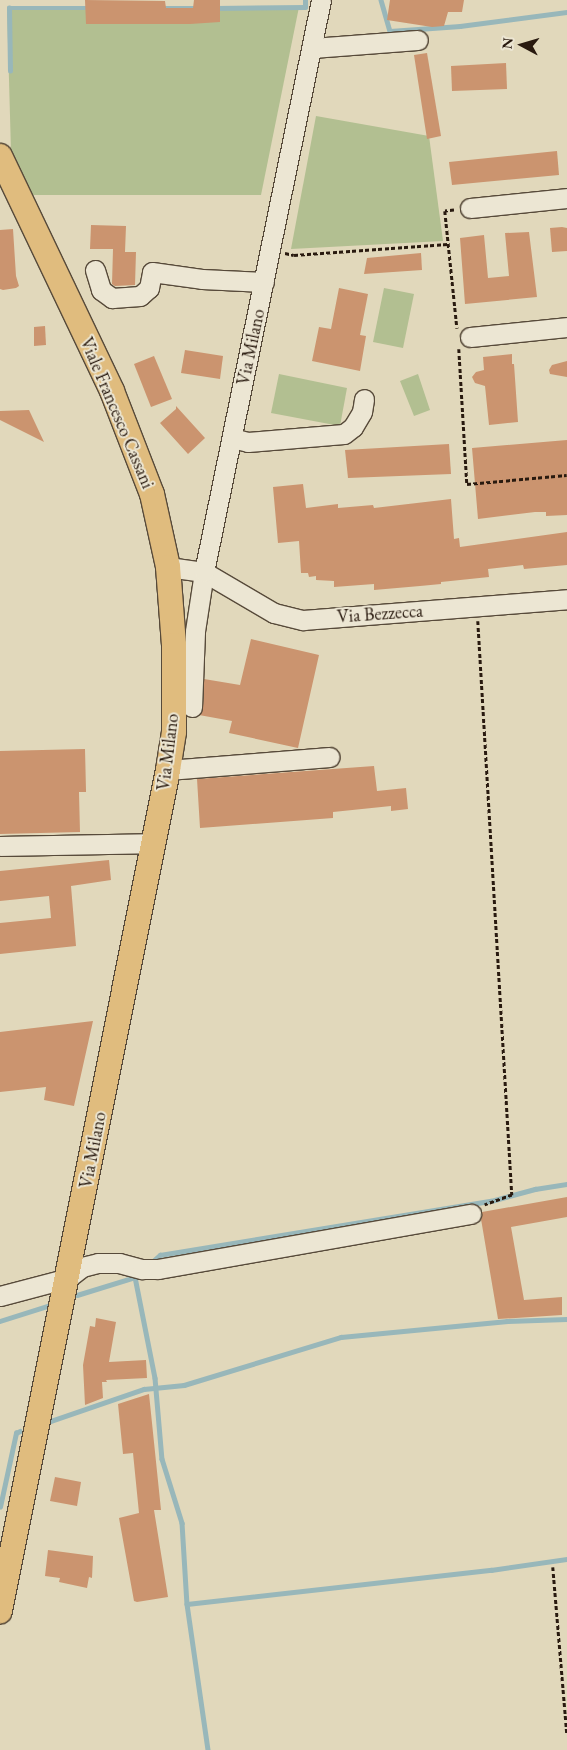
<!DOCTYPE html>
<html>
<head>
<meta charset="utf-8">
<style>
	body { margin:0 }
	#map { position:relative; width:567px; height:1750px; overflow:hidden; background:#e1d8bb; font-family:"EB Garamond",serif }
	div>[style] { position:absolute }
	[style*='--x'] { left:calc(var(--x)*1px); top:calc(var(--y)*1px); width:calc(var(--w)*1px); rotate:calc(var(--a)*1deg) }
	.green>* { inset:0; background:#b2bf91 }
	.stream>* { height:4.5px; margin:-2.25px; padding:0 2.25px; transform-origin:2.25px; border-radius:2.25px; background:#98b7ba }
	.building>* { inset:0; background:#cb946f }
	.path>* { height:2.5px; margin-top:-1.25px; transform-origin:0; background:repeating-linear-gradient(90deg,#291a0f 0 4px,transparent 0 6.5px) }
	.roads { filter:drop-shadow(1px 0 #574a3a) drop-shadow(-1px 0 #574a3a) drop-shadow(0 1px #574a3a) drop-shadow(0 -1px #574a3a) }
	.minor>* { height:19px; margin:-9.5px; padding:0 9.5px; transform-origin:9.5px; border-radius:9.5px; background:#ece6d3 }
	.major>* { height:24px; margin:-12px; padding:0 12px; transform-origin:12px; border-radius:12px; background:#e0bc7e }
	span { translate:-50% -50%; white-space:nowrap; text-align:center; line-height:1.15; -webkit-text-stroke:4px #ece6d3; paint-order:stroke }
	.street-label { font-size:18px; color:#291a0f }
	.north { position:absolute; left:497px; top:20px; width:50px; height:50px; -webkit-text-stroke:4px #ece6d3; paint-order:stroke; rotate:276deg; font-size:14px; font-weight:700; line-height:20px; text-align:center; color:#291a0f }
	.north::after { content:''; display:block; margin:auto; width:18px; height:22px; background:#291a0f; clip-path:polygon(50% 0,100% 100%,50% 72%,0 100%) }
</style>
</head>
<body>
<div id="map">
	<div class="green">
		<i style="clip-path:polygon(7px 7px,299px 7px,261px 195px,33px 195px,11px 152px)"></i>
		<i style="clip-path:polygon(316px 116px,429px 136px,443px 241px,291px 249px)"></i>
		<i style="clip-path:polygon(384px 288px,414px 294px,403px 348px,373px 342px)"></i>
		<i style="clip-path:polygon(279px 374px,347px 388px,340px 426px,271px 413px)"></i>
		<i style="clip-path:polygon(418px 374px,430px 410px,414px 416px,400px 381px)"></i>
	</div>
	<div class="stream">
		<i style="--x:381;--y:0;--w:32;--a:74"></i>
		<i style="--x:390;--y:31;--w:70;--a:-4.1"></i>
		<i style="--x:460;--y:26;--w:108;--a:-7.5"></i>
		<i style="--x:160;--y:8;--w:37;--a:0"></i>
		<i style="--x:215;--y:8;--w:90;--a:-0.6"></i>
		<i style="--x:305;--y:7;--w:7;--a:-90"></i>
		<i style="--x:10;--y:71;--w:63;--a:-90.9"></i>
		<i style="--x:9;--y:8;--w:81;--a:0"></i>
		<i style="--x:151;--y:1263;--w:12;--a:-42"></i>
		<i style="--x:160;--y:1255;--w:335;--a:-9.3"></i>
		<i style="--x:491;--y:1201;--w:46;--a:-15.3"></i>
		<i style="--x:535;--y:1189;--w:32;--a:-9"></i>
		<i style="--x:135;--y:1277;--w:103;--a:78.8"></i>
		<i style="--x:155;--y:1378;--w:81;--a:85.1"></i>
		<i style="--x:162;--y:1459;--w:67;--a:72.6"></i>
		<i style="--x:182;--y:1523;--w:81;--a:86.5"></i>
		<i style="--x:187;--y:1604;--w:148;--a:81.8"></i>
		<i style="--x:77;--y:1295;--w:61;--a:-17.2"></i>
		<i style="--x:135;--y:1277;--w:6;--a:-45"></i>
		<i style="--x:0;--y:1321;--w:52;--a:-17.7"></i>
		<i style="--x:51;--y:1421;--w:98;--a:-19"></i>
		<i style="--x:144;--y:1389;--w:40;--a:-5.7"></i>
		<i style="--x:184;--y:1385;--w:164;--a:-17"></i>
		<i style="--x:341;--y:1337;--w:167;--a:-5.5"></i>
		<i style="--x:507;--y:1321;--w:60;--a:-1.9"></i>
		<i style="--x:0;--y:1507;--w:76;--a:-77.8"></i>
		<i style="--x:16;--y:1433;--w:4;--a:-27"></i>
		<i style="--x:187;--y:1604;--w:306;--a:-6.4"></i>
		<i style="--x:491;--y:1570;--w:77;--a:-8.2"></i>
	</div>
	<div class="building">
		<i style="clip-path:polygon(85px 0,165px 1px,166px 8px,193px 8px,194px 0,220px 0,220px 22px,190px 24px,86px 24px)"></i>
		<i style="clip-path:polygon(390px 0,464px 0,462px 12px,448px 12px,444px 26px,432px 27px,387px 20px)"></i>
		<i style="clip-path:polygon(427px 53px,441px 136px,427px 139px,414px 55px)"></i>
		<i style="clip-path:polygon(506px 63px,507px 89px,452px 91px,451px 66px)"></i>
		<i style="clip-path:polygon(557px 151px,559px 175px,452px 185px,449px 162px)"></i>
		<i style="clip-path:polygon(91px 225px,126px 226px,125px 252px,136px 252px,135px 285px,115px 286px,112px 284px,113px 249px,90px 249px)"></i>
		<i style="clip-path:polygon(562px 227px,567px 228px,567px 251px,552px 252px,550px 228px)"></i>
		<i style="clip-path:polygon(13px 229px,16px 276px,19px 286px,16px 288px,3px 290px,0 289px,0 230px)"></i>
		<i style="clip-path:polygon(529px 232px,537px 297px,465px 304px,460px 238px,484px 235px,488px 278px,509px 276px,505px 233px)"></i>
		<i style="clip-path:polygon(421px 253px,422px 270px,364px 274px,367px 258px)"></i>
		<i style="clip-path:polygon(339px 288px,368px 294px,360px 335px,366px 336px,360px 371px,312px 361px,319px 327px,331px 329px)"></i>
		<i style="clip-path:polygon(45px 326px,46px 345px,34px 346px,34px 327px)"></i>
		<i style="clip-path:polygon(185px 350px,223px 356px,220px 379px,181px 373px)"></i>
		<i style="clip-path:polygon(512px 354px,512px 364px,514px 364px,518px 422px,489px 425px,485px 386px,475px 383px,472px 377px,476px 372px,484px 370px,483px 357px)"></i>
		<i style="clip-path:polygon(154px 356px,172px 399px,151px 407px,134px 364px)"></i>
		<i style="clip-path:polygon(567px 361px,567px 377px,550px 374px,549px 370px,552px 365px)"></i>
		<i style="clip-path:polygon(176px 406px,205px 438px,188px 454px,160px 423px,176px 409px)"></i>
		<i style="clip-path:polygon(29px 410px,44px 442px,0 420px,0 411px)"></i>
		<i style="clip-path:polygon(567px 440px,567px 515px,546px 516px,546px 512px,535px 512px,478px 519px,472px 448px)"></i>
		<i style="clip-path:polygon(449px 444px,451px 474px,348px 478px,345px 450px)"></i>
		<i style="clip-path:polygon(303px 484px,306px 508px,338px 504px,338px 508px,373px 505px,374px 508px,451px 499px,454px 539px,459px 538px,460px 547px,567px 532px,567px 565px,524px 569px,523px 565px,488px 569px,489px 577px,441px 582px,441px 584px,420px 586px,374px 590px,374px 584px,334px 587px,334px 581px,316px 580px,316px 576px,309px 577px,308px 573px,301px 573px,299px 541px,278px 543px,273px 487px)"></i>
		<i style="clip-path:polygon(251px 639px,319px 655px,298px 748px,229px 733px,232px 721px,199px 715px,203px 707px,204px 679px,240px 685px)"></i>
		<i style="clip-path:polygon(85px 749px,86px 790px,86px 792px,79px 792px,80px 832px,0 834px,0 751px)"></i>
		<i style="clip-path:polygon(374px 766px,377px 791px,406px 788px,408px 809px,391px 811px,391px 806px,333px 812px,333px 818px,200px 828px,197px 779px)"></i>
		<i style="clip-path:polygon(109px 860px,111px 880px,71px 886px,76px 946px,0 954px,0 923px,51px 918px,49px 896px,0 901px,0 871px)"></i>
		<i style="clip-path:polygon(93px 1021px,74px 1106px,44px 1100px,46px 1087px,0 1092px,0 1032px)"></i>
		<i style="clip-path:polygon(567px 1197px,567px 1217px,511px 1227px,524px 1300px,562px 1297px,562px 1315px,498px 1319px,481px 1219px,482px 1212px)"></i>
		<i style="clip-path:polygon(96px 1318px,116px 1322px,109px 1362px,146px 1360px,147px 1378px,106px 1380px,107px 1382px,102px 1382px,103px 1398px,85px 1405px,83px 1365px,90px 1326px,95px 1327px)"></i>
		<i style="clip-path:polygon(149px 1394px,161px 1510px,154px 1510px,168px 1597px,137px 1602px,134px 1601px,119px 1518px,139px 1513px,133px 1453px,123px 1454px,118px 1404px)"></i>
		<i style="clip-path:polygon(55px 1477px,81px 1482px,77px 1506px,50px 1501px)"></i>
		<i style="clip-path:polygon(48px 1550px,93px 1556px,92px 1578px,89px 1577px,87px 1588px,59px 1582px,60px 1578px,45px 1576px)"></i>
	</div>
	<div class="path">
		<i style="--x:454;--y:210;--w:9;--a:174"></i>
		<i style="--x:445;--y:211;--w:118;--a:84.1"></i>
		<i style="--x:285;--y:253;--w:9;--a:13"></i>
		<i style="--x:294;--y:255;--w:154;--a:-4.1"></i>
		<i style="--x:459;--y:349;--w:135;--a:86.6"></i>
		<i style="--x:467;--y:484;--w:100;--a:-5.1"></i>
		<i style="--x:478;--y:621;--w:575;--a:86.61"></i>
		<i style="--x:512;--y:1195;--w:29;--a:160"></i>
		<i style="--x:553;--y:1567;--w:168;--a:85.2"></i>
	</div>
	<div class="roads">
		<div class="minor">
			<i style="--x:312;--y:48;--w:106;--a:-4.3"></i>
			<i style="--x:470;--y:208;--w:98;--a:-5.9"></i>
			<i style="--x:95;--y:270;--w:21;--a:73"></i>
			<i style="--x:101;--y:290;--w:14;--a:36"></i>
			<i style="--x:112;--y:298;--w:28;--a:-4"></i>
			<i style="--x:140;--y:296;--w:12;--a:-42"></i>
			<i style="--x:149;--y:288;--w:16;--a:-79"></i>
			<i style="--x:152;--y:272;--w:50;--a:8"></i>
			<i style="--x:202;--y:279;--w:62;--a:2.8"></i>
			<i style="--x:470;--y:337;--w:98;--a:-5.9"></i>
			<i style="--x:232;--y:438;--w:16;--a:14"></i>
			<i style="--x:248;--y:442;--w:96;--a:-4.8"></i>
			<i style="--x:344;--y:434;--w:11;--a:-38"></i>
			<i style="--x:353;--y:427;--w:17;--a:-59"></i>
			<i style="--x:362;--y:412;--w:13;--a:-81"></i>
			<i style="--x:168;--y:567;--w:36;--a:8"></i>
			<i style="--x:204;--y:572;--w:81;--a:30.4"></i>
			<i style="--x:274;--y:613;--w:30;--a:14"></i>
			<i style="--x:303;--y:620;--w:265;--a:-4.5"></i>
			<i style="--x:192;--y:707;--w:76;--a:-87.7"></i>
			<i style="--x:195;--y:631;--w:60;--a:-81.3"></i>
			<i style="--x:204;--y:572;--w:584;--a:-78.44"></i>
			<i style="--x:168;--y:770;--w:162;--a:-4.6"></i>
			<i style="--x:0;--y:846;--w:153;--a:-1.1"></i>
			<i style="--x:0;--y:1296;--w:70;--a:-14.8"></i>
			<i style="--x:68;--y:1278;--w:18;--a:-38"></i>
			<i style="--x:82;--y:1267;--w:16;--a:-14"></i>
			<i style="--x:98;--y:1263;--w:21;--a:0"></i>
			<i style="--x:119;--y:1263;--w:24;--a:15"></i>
			<i style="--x:142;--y:1269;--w:16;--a:0"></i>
			<i style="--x:158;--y:1269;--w:318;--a:-10"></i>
		</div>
		<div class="major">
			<i style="--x:0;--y:156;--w:260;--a:64.5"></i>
			<i style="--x:112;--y:391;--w:110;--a:68.8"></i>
			<i style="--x:152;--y:494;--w:75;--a:77.6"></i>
			<i style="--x:168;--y:567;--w:78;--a:85.6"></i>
			<i style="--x:174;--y:645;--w:87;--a:90"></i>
			<i style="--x:174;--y:732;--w:38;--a:99"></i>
			<i style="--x:168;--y:770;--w:858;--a:101.3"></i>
		</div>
	</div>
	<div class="street-label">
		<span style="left:251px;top:347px;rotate:-78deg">Via Milano</span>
		<span style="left:117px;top:413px;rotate:67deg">Viale Francesco Cassani</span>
		<span style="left:380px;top:614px;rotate:-4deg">Via Bezzecca</span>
		<span style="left:168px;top:752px;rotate:-83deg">Via Milano</span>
		<span style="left:93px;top:1150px;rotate:-79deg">Via Milano</span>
	</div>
	<div class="north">N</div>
</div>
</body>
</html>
